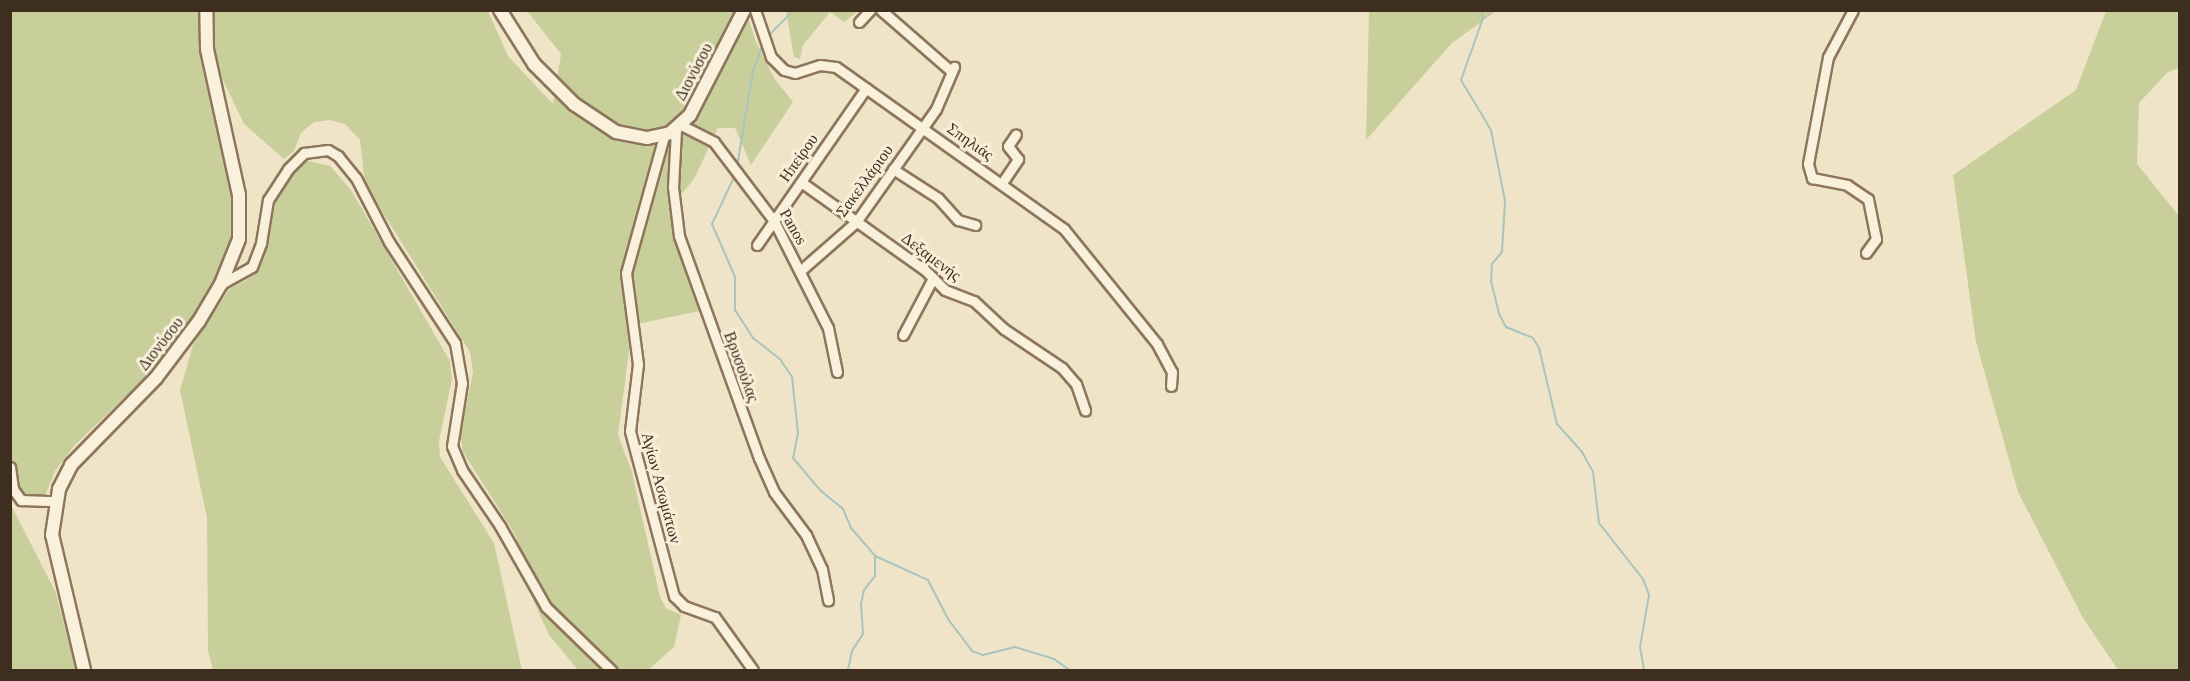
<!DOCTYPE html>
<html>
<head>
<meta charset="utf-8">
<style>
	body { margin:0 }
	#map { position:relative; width:2190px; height:681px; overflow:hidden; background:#f0e4c8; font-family:Georgia,serif }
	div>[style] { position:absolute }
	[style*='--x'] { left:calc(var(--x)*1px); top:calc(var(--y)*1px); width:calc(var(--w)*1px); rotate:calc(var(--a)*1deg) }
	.green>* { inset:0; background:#c9cf9b }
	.stream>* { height:2px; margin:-1px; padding:0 1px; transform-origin:1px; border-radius:1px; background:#a9c4bc }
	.roads { filter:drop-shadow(2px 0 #8d765c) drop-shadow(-2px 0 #8d765c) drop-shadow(0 2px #8d765c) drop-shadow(0 -2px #8d765c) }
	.street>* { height:9px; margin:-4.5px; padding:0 4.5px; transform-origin:4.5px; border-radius:4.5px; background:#faf1dc }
	.secondary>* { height:12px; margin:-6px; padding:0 6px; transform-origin:6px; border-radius:6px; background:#faf1dc }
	span { translate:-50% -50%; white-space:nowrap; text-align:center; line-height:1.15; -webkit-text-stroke:6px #f7eed8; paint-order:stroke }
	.street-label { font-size:16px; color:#3d2e20 }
	.frame { position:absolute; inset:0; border:12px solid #3d2e20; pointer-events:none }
</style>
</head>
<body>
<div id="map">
	<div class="green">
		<i style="clip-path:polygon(11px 11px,200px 11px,202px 51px,234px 197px,235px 223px,217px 281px,190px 325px,158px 365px,74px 446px,55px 471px,45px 496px,11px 498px)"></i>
		<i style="clip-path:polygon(214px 11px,488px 11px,508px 56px,553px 104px,561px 54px,527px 11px,746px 11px,756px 42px,774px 78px,793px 102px,751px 165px,735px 128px,718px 128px,694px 179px,670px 208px,675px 239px,700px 311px,637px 324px,631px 277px,639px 243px,629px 240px,621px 275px,630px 344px,618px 435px,632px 472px,660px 597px,666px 608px,681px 615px,674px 647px,648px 670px,578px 670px,549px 635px,521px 573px,516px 536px,463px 452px,460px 434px,473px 372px,470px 352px,365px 184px,360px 140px,345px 124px,330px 120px,314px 122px,301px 133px,294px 151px,284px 159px,244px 124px,221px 76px,213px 46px)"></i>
		<i style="clip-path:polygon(786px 11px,786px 10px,858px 11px,844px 22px,830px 12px,803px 45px,800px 59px,794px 57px)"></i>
		<i style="clip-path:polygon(1369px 11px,1496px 11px,1452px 43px,1366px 140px)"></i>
		<i style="clip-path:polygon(2106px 11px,2179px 11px,2179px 68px,2168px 72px,2139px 103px,2137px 164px,2179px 216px,2179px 670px,2118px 670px,2083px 618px,2018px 492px,1976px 342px,1953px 175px,2076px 90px)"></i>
		<i style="clip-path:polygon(309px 161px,330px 166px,351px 190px,450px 361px,452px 379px,439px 441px,440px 457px,494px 543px,522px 670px,213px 670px,208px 651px,207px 518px,180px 390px,193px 345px,229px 289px,247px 280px,257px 269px,278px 195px,299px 166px)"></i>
		<i style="clip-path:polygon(11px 505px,56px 593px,76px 670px,11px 670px)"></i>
	</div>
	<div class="stream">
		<i style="--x:1482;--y:10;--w:8;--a:83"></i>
		<i style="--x:1483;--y:18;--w:66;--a:109.5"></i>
		<i style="--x:1461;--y:80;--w:58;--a:59"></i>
		<i style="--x:1491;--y:130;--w:72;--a:78.8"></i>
		<i style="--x:1505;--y:201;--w:51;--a:93.4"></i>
		<i style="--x:1502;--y:252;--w:16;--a:130"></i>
		<i style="--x:1492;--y:264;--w:17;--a:93"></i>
		<i style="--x:1491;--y:281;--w:36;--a:76"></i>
		<i style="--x:1500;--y:316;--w:13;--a:61"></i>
		<i style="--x:1506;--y:327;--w:29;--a:22"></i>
		<i style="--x:1533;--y:338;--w:12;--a:59"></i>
		<i style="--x:1539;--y:348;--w:78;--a:76.7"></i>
		<i style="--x:1557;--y:424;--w:38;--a:48"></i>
		<i style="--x:1582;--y:452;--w:23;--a:61"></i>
		<i style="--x:1593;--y:472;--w:51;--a:83.3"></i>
		<i style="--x:1599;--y:523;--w:71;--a:51.8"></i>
		<i style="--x:1643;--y:579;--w:17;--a:69"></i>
		<i style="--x:1649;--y:595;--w:53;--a:99.8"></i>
		<i style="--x:1640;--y:647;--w:23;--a:80"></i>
		<i style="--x:768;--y:36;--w:37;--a:-45"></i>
		<i style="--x:737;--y:167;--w:97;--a:-80.5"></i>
		<i style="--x:753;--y:71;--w:29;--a:-70"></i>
		<i style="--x:735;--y:175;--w:54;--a:115.1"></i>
		<i style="--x:712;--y:224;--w:58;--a:66.5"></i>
		<i style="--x:735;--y:277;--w:33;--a:90"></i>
		<i style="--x:735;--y:310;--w:33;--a:57"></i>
		<i style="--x:753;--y:338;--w:34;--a:38"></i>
		<i style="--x:780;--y:359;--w:22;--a:56"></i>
		<i style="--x:792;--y:377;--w:56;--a:83.9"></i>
		<i style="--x:798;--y:433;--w:25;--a:101"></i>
		<i style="--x:793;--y:458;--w:43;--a:49.7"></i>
		<i style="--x:821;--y:491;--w:28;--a:39"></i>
		<i style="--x:843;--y:509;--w:21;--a:67"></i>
		<i style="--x:851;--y:528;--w:37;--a:49"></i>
		<i style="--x:875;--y:556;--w:20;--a:90"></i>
		<i style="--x:875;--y:576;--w:18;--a:128"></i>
		<i style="--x:864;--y:590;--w:14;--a:102"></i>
		<i style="--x:861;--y:604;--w:30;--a:86"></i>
		<i style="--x:863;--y:634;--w:20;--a:123"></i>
		<i style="--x:852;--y:651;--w:19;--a:102"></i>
		<i style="--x:875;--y:556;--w:58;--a:24.4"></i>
		<i style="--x:928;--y:580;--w:44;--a:62.9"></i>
		<i style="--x:948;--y:619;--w:40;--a:53"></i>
		<i style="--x:972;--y:651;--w:12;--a:20"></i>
		<i style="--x:983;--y:655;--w:33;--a:-14"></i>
		<i style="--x:1015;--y:647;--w:41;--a:17.1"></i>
		<i style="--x:1054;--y:659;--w:19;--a:36"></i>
	</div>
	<div class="roads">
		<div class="street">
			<i style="--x:755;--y:10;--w:50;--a:71.2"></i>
			<i style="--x:771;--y:57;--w:18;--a:45"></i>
			<i style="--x:784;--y:70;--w:11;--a:15"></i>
			<i style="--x:795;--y:73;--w:26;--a:-18"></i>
			<i style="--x:820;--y:65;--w:16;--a:7"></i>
			<i style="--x:836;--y:67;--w:280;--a:35.4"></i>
			<i style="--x:1064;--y:229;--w:148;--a:51"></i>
			<i style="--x:1157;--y:344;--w:32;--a:62"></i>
			<i style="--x:1172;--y:372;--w:14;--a:94"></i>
			<i style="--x:881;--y:10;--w:93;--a:41.1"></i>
			<i style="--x:1853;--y:10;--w:53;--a:118"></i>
			<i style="--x:1828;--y:57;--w:109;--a:100.6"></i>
			<i style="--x:1808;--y:164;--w:15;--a:74"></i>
			<i style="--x:1812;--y:178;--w:36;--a:11"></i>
			<i style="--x:1847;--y:185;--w:25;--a:34"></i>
			<i style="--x:1868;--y:199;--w:41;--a:78.7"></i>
			<i style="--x:1876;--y:239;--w:17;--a:126"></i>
			<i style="--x:859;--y:22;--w:16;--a:-47"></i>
			<i style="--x:681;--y:125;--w:37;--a:27"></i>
			<i style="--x:714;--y:142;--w:99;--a:52.8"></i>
			<i style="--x:774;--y:221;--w:120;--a:63.2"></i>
			<i style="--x:828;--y:328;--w:45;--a:78.4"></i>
			<i style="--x:676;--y:130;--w:57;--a:93"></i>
			<i style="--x:673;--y:187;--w:49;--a:83"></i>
			<i style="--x:679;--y:236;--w:236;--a:70.2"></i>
			<i style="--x:759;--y:458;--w:37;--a:66"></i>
			<i style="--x:774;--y:492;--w:54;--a:53.3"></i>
			<i style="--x:806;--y:535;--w:38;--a:65"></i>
			<i style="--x:822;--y:569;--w:32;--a:79"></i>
			<i style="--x:664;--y:136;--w:142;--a:105.5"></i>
			<i style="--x:626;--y:273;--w:92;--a:82.5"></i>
			<i style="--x:638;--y:364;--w:67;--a:96.8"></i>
			<i style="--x:630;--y:431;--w:171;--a:75.1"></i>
			<i style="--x:674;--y:596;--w:14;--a:45"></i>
			<i style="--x:684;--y:606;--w:33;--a:20"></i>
			<i style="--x:715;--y:617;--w:65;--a:54.4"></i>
			<i style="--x:893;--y:169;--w:54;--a:32.8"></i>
			<i style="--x:938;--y:198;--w:30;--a:48"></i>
			<i style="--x:958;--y:220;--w:18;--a:16"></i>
			<i style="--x:801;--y:182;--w:152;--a:35.4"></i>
			<i style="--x:925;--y:270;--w:28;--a:45"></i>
			<i style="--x:945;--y:290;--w:31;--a:21"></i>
			<i style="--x:974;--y:301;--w:41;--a:43"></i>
			<i style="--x:1004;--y:329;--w:70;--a:33.9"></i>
			<i style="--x:1062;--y:368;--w:21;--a:49"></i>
			<i style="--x:1076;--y:384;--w:28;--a:71"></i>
			<i style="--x:1002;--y:183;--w:29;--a:-56"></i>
			<i style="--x:1018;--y:159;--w:16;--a:-128"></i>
			<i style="--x:1008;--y:146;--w:14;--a:-56"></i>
			<i style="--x:757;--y:245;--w:191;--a:-55.2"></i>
			<i style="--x:800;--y:271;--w:74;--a:-41.2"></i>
			<i style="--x:856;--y:222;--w:138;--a:-54.7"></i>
			<i style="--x:936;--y:109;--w:46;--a:-66.8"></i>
			<i style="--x:221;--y:284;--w:35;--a:-29"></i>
			<i style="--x:252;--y:267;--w:26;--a:-69"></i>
			<i style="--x:261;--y:243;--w:44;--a:-80.8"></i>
			<i style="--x:268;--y:200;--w:37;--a:-57"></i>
			<i style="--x:288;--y:169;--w:23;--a:-45"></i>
			<i style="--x:304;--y:153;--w:24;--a:-7"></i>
			<i style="--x:328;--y:150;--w:12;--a:31"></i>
			<i style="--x:338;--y:156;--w:28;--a:51"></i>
			<i style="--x:356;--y:178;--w:72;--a:62.7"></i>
			<i style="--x:389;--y:242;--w:121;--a:56.8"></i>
			<i style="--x:455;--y:343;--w:41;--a:80.1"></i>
			<i style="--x:462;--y:383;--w:64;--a:99"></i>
			<i style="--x:452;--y:446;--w:26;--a:67"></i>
			<i style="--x:462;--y:470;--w:68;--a:55.8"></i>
			<i style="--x:500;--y:526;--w:93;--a:60.4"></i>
			<i style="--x:546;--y:607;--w:91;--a:44.1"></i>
			<i style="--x:903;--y:335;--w:64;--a:-62.2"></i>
			<i style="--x:10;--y:467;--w:22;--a:82"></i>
			<i style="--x:13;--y:489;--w:14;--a:54"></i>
			<i style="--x:21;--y:500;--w:34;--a:2"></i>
		</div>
		<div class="secondary">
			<i style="--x:500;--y:10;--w:64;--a:57.8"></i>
			<i style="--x:534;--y:64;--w:57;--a:45"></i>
			<i style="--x:574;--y:104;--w:50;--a:33.7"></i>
			<i style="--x:616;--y:132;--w:32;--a:11"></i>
			<i style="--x:647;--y:138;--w:24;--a:-12"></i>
			<i style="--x:670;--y:133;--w:27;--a:-42"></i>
			<i style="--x:690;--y:115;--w:118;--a:-62.8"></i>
			<i style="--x:84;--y:670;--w:139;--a:-103.3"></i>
			<i style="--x:52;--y:535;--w:47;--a:-81.3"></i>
			<i style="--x:59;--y:489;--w:27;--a:-63"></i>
			<i style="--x:71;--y:465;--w:122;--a:-45.7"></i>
			<i style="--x:156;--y:378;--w:71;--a:-53"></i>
			<i style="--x:199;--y:321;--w:43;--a:-59.3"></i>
			<i style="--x:221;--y:284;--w:48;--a:-68.2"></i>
			<i style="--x:239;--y:239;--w:44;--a:-90"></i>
			<i style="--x:239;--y:195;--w:149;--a:-102.4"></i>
			<i style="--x:207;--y:49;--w:39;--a:-91"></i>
		</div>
	</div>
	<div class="street-label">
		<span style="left:694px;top:72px;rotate:-62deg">Διονύσου</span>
		<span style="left:970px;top:142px;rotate:35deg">Σπηλιάς</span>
		<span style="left:799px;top:158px;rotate:-55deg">Ηπείρου</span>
		<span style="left:865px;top:181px;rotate:-54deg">Σακελλάριου</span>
		<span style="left:793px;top:227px;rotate:60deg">Panos</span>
		<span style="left:931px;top:257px;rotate:37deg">Δεξαμενής</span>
		<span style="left:161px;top:344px;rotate:-52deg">Διονύσου</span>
		<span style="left:741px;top:367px;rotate:70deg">Βρυσούλας</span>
		<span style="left:661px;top:488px;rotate:75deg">Αγίων Ασωμάτων</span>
	</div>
	<div class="frame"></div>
</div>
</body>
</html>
